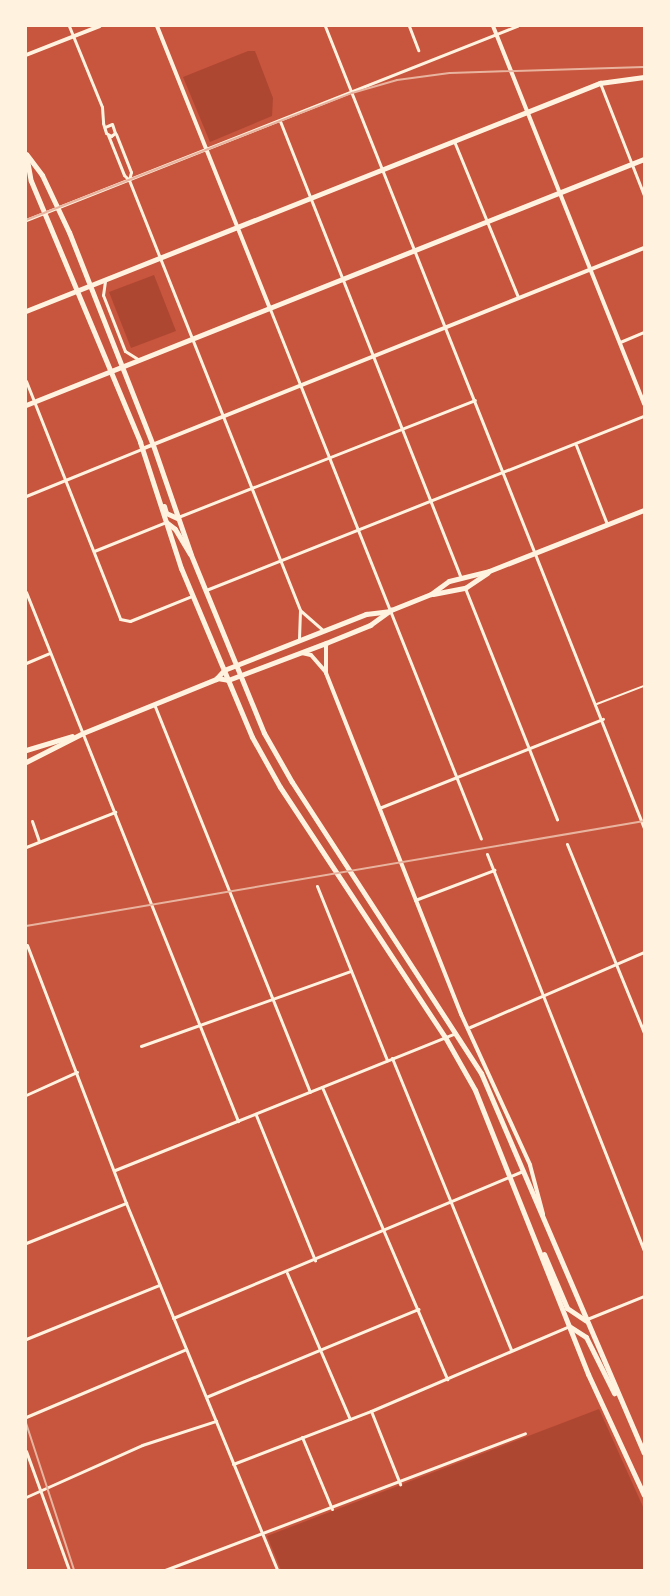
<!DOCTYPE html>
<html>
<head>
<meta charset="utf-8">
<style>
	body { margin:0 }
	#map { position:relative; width:670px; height:1596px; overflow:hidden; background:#c8553d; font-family:Georgia,serif }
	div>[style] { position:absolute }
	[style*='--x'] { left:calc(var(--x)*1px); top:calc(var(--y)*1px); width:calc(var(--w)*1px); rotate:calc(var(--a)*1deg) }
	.green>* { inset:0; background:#ae4732 }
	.service>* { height:1.5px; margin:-0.75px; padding:0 0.75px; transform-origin:0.75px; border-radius:0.75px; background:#fff3e0 }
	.minor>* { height:3px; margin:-1.5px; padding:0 1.5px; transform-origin:1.5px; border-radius:1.5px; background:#fff3e0 }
	.tertiary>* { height:4px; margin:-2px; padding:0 2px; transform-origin:2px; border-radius:2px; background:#fff3e0 }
	.secondary>* { height:4.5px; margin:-2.25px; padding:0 2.25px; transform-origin:2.25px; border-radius:2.25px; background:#fff3e0 }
	.primary>* { height:5px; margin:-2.5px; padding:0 2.5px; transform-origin:2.5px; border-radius:2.5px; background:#fff3e0 }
	.trunk>* { height:5px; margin:-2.5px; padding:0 2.5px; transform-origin:2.5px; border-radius:2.5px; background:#fff3e0 }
	.rail>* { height:2px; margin:-1px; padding:0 1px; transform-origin:1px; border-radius:1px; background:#e9b49f }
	span { translate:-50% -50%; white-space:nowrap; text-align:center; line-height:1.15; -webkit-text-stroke:5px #fff3e0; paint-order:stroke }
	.frame { position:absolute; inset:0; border:27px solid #fff3e0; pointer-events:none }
</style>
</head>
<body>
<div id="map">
	<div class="green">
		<i style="clip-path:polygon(248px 51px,255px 51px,273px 98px,272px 116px,210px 142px,183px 77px)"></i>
		<i style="clip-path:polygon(154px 275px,176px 331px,131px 348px,109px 292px)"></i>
		<i style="clip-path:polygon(599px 1409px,644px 1509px,644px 1570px,281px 1570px,267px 1536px)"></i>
	</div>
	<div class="service">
		<i style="--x:597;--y:704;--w:50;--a:-21"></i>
	</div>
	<div class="minor">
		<i style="--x:69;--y:26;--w:87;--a:67.8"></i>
		<i style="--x:102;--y:107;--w:16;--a:86"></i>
		<i style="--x:103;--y:123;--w:10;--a:73"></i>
		<i style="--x:106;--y:133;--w:6;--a:31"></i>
		<i style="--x:111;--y:136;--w:5;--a:-37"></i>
		<i style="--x:115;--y:133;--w:9;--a:-108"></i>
		<i style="--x:112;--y:124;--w:8;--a:157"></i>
		<i style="--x:325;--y:26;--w:863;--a:68.31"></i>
		<i style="--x:409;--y:26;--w:26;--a:69"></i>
		<i style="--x:600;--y:83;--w:120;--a:68.6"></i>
		<i style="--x:280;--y:121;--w:489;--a:68.4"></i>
		<i style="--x:116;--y:134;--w:41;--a:68.5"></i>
		<i style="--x:131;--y:172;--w:8;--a:104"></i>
		<i style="--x:108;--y:135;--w:43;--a:68.2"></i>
		<i style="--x:124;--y:175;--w:7;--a:45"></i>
		<i style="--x:129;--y:180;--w:463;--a:68.3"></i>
		<i style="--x:300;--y:610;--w:30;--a:92"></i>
		<i style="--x:454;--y:141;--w:169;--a:67.7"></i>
		<i style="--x:26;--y:220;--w:528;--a:-21.56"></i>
		<i style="--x:105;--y:281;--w:14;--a:98"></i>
		<i style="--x:103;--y:295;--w:60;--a:68.6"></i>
		<i style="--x:125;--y:351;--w:15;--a:32"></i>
		<i style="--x:270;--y:309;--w:570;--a:68.29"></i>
		<i style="--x:620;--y:342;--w:26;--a:-23"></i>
		<i style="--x:26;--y:381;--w:256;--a:68.4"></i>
		<i style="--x:120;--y:619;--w:10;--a:11"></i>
		<i style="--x:130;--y:621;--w:67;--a:-22"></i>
		<i style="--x:576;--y:445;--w:85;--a:68.6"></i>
		<i style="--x:26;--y:496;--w:125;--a:-22.1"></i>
		<i style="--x:178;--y:517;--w:319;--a:-21.5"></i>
		<i style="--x:94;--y:551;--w:78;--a:-21.9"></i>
		<i style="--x:465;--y:588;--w:249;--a:68.3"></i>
		<i style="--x:206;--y:590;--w:471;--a:-21.7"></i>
		<i style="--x:26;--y:592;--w:570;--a:68.16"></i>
		<i style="--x:301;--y:611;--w:29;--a:41"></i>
		<i style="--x:26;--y:663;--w:26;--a:-23"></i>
		<i style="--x:154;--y:704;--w:418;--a:68.1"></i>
		<i style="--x:379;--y:808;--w:241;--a:-21.7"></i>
		<i style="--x:32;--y:821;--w:21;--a:71"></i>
		<i style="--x:567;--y:844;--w:204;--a:67.8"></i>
		<i style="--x:26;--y:847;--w:96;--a:-21.5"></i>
		<i style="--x:487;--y:854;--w:426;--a:68.4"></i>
		<i style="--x:317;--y:886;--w:188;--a:68.1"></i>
		<i style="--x:415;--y:900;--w:85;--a:-20.8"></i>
		<i style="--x:27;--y:945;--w:276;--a:69"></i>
		<i style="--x:126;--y:1203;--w:397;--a:67.6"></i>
		<i style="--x:470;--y:1027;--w:189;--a:-23.3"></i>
		<i style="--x:141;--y:1046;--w:223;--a:-19.7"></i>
		<i style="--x:392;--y:1058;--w:315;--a:67.8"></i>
		<i style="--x:322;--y:1087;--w:318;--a:66.8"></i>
		<i style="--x:26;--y:1095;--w:56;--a:-24.3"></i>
		<i style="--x:256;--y:1115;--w:157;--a:67.9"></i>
		<i style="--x:115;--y:1170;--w:367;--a:-21.9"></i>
		<i style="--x:26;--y:1243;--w:108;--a:-21.8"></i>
		<i style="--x:287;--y:1273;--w:159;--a:66.7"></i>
		<i style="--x:173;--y:1318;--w:380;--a:-22.8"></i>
		<i style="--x:587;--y:1319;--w:61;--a:-22"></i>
		<i style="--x:26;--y:1339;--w:144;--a:-22.1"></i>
		<i style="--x:206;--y:1397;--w:230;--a:-22.5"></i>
		<i style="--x:371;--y:1411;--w:79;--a:68.3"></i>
		<i style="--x:26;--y:1417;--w:174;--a:-23"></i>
		<i style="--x:302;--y:1437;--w:78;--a:67.4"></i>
		<i style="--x:26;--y:1451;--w:127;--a:70.1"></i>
		<i style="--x:233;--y:1464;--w:148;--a:-21"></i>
		<i style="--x:371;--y:1411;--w:215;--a:-23.2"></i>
		<i style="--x:26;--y:1497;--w:127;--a:-24.1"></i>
		<i style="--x:142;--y:1445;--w:78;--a:-18"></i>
		<i style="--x:165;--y:1570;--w:385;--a:-20.8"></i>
	</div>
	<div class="tertiary">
		<i style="--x:157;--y:26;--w:305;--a:68.2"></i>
		<i style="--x:493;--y:26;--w:407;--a:68.2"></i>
		<i style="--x:26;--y:55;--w:79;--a:-21.4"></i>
		<i style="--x:142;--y:449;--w:541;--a:-21.82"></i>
		<i style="--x:326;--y:644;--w:29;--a:90"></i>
		<i style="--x:326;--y:673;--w:367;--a:68.4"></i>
		<i style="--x:461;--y:1014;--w:166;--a:65.4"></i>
		<i style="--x:530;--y:1165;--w:51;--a:75.1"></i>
		<i style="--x:302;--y:653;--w:9;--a:13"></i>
		<i style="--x:311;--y:655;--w:23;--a:49"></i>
	</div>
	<div class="secondary">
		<i style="--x:26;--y:311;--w:618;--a:-21.66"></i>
		<i style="--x:600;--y:83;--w:44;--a:-7.8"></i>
		<i style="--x:26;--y:405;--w:665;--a:-21.71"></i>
	</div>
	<div class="primary">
		<i style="--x:26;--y:154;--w:27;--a:80"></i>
		<i style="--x:31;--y:181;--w:283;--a:67.3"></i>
		<i style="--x:140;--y:442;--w:133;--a:72"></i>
		<i style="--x:181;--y:568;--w:183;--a:67.2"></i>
		<i style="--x:252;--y:737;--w:57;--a:60.8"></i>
		<i style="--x:280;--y:787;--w:300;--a:56.6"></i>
		<i style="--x:445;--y:1037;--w:61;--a:60.5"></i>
		<i style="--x:475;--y:1090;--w:306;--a:68.3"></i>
		<i style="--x:588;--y:1374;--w:133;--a:65.2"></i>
		<i style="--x:27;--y:155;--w:25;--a:53"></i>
		<i style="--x:42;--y:175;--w:63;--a:64.7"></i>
		<i style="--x:69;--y:232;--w:229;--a:68.5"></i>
		<i style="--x:153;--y:445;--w:116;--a:70.9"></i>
		<i style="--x:191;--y:555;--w:192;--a:67.7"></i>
		<i style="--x:264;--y:733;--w:56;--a:60.3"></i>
		<i style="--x:292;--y:782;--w:347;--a:57"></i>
		<i style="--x:481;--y:1073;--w:413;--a:66.8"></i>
		<i style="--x:164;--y:506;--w:7;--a:74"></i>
		<i style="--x:166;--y:513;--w:12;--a:24"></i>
		<i style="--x:166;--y:522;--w:11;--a:38"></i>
		<i style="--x:175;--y:529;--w:29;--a:59"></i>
		<i style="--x:544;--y:1254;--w:59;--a:66.9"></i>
		<i style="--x:567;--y:1308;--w:22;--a:34"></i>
		<i style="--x:569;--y:1326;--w:20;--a:33"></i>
		<i style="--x:586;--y:1337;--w:63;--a:63.4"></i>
	</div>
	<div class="trunk">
		<i style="--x:433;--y:594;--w:33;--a:-11"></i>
		<i style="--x:465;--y:588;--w:27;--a:-34"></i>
		<i style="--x:217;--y:678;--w:11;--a:10"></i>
		<i style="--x:228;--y:680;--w:105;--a:-20.7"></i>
		<i style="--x:326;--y:643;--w:48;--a:-22.2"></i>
		<i style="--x:370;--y:625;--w:26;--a:-36"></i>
		<i style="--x:391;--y:610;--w:43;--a:-21.8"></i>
		<i style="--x:431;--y:594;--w:22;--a:-36"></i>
		<i style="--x:449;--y:581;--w:41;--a:-14"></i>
		<i style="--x:489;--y:571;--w:167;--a:-21.5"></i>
		<i style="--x:26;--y:750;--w:48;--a:-16.9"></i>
		<i style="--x:26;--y:762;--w:64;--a:-27"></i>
		<i style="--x:83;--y:733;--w:144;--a:-22.1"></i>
		<i style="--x:216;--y:679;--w:12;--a:-48"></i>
		<i style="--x:224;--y:670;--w:153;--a:-21.5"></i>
		<i style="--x:366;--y:614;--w:23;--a:-7"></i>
	</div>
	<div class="rail">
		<i style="--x:26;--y:220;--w:350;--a:-21.3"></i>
		<i style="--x:352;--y:93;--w:47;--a:-16.1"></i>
		<i style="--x:397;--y:80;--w:53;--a:-7.5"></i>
		<i style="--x:450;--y:73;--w:194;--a:-1.8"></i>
		<i style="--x:26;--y:926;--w:627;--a:-9.64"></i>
		<i style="--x:26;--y:1423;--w:155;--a:71.9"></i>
	</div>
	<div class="frame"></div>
</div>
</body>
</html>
